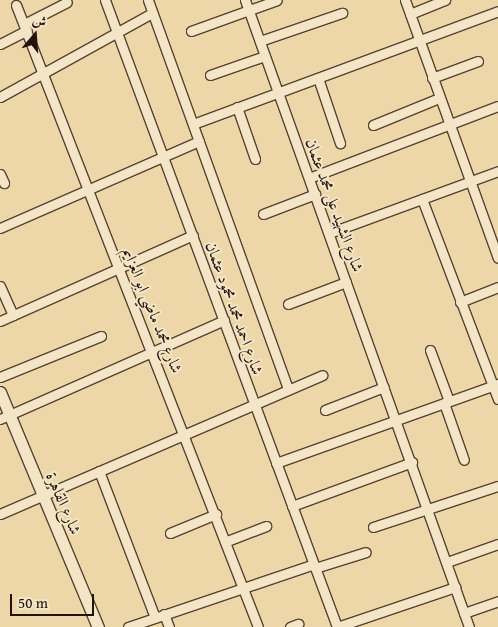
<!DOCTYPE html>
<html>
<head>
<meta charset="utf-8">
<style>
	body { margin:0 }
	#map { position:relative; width:498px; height:627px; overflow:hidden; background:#edd7a8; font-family:"Gentium Book Plus",Amiri,serif }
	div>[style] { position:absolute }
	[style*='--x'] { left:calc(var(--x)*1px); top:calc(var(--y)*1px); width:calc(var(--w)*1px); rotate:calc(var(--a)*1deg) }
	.roads { filter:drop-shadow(1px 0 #564232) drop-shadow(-1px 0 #564232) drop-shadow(0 1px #564232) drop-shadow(0 -1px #564232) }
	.minor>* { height:9px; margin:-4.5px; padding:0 4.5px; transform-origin:4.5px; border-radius:4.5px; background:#f3e5c6 }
	.tertiary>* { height:11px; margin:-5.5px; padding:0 5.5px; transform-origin:5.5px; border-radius:5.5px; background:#f3e5c6 }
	span { translate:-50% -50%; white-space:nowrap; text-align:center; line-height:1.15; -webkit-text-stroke:4px #f3e5c6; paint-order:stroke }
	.street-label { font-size:16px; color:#23110b }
	.north { position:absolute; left:10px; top:10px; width:50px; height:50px; -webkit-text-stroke:4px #f3e5c6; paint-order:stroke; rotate:18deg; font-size:14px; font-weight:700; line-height:20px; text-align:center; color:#23110b }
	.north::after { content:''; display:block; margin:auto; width:18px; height:22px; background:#23110b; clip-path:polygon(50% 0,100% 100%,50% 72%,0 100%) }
	.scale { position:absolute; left:10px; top:594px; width:84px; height:22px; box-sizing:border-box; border:2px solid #23110b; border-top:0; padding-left:6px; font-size:15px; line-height:18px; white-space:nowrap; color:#23110b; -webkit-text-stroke:4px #f3e5c6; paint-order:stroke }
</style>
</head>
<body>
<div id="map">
	<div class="roads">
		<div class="minor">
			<i style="--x:105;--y:0;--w:669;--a:69.69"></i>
			<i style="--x:148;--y:0;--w:413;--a:70.2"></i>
			<i style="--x:245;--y:0;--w:666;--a:70.34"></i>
			<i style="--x:405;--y:0;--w:274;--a:70.2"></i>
			<i style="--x:16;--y:5;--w:667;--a:68.74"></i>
			<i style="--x:410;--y:14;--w:38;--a:-22"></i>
			<i style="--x:24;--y:24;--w:48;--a:-27.1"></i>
			<i style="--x:191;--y:31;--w:91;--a:-19.8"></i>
			<i style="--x:260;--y:41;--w:87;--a:-18.9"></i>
			<i style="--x:0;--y:44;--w:30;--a:-27"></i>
			<i style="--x:210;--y:75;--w:58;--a:-19.1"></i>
			<i style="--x:318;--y:78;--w:69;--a:71.3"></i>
			<i style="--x:432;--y:78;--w:49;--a:-20.3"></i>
			<i style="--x:0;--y:97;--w:174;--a:-28.9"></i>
			<i style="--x:237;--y:107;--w:55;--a:70.9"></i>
			<i style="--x:193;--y:124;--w:325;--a:-20.3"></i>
			<i style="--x:373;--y:125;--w:71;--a:-22.2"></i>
			<i style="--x:0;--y:174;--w:10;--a:66"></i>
			<i style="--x:309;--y:178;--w:202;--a:-20.9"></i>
			<i style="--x:422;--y:199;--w:214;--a:69.2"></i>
			<i style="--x:263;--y:214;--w:56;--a:-21"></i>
			<i style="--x:0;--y:228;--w:217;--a:-23.6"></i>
			<i style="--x:329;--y:233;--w:180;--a:-20.1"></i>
			<i style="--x:0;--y:286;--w:32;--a:66"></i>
			<i style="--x:460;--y:302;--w:41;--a:-21.5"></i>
			<i style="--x:288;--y:304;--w:62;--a:-20.8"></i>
			<i style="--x:0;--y:321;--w:211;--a:-24"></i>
			<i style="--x:430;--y:350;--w:54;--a:69.6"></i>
			<i style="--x:0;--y:377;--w:109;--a:-22.1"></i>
			<i style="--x:444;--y:403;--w:60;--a:70.7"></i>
			<i style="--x:325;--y:410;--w:63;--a:-21.3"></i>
			<i style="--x:0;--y:419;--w:245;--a:-23.8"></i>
			<i style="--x:276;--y:463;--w:236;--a:-19.6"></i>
			<i style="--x:99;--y:471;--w:157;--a:69.1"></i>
			<i style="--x:292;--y:506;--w:128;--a:-20.1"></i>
			<i style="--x:0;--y:514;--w:351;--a:-23.3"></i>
			<i style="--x:373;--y:527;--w:132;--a:-18.2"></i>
			<i style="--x:170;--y:533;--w:50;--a:-22.4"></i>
			<i style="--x:227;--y:541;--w:42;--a:-21"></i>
			<i style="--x:447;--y:562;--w:54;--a:-19.4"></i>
			<i style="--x:315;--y:568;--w:53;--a:-17.4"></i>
			<i style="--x:464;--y:613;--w:36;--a:-19"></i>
			<i style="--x:164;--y:614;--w:14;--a:69"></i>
			<i style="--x:128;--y:627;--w:196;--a:-18.7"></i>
			<i style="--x:290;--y:627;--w:9;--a:-21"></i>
			<i style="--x:337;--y:627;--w:125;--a:-18.7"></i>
		</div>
		<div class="tertiary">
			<i style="--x:0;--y:392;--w:255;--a:67.4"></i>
		</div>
	</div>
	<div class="street-label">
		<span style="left:335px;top:205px;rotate:70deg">شارع الشهيد على محمد عثمان</span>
		<span style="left:235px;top:308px;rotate:70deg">شارع احمد محمد محمود عثمان</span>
		<span style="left:153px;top:310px;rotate:68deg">شارع محمد ماضي ابو العزايم</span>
		<span style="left:64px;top:503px;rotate:67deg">شارع القاهرة</span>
	</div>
	<div class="north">ش</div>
	<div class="scale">50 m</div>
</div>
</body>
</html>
